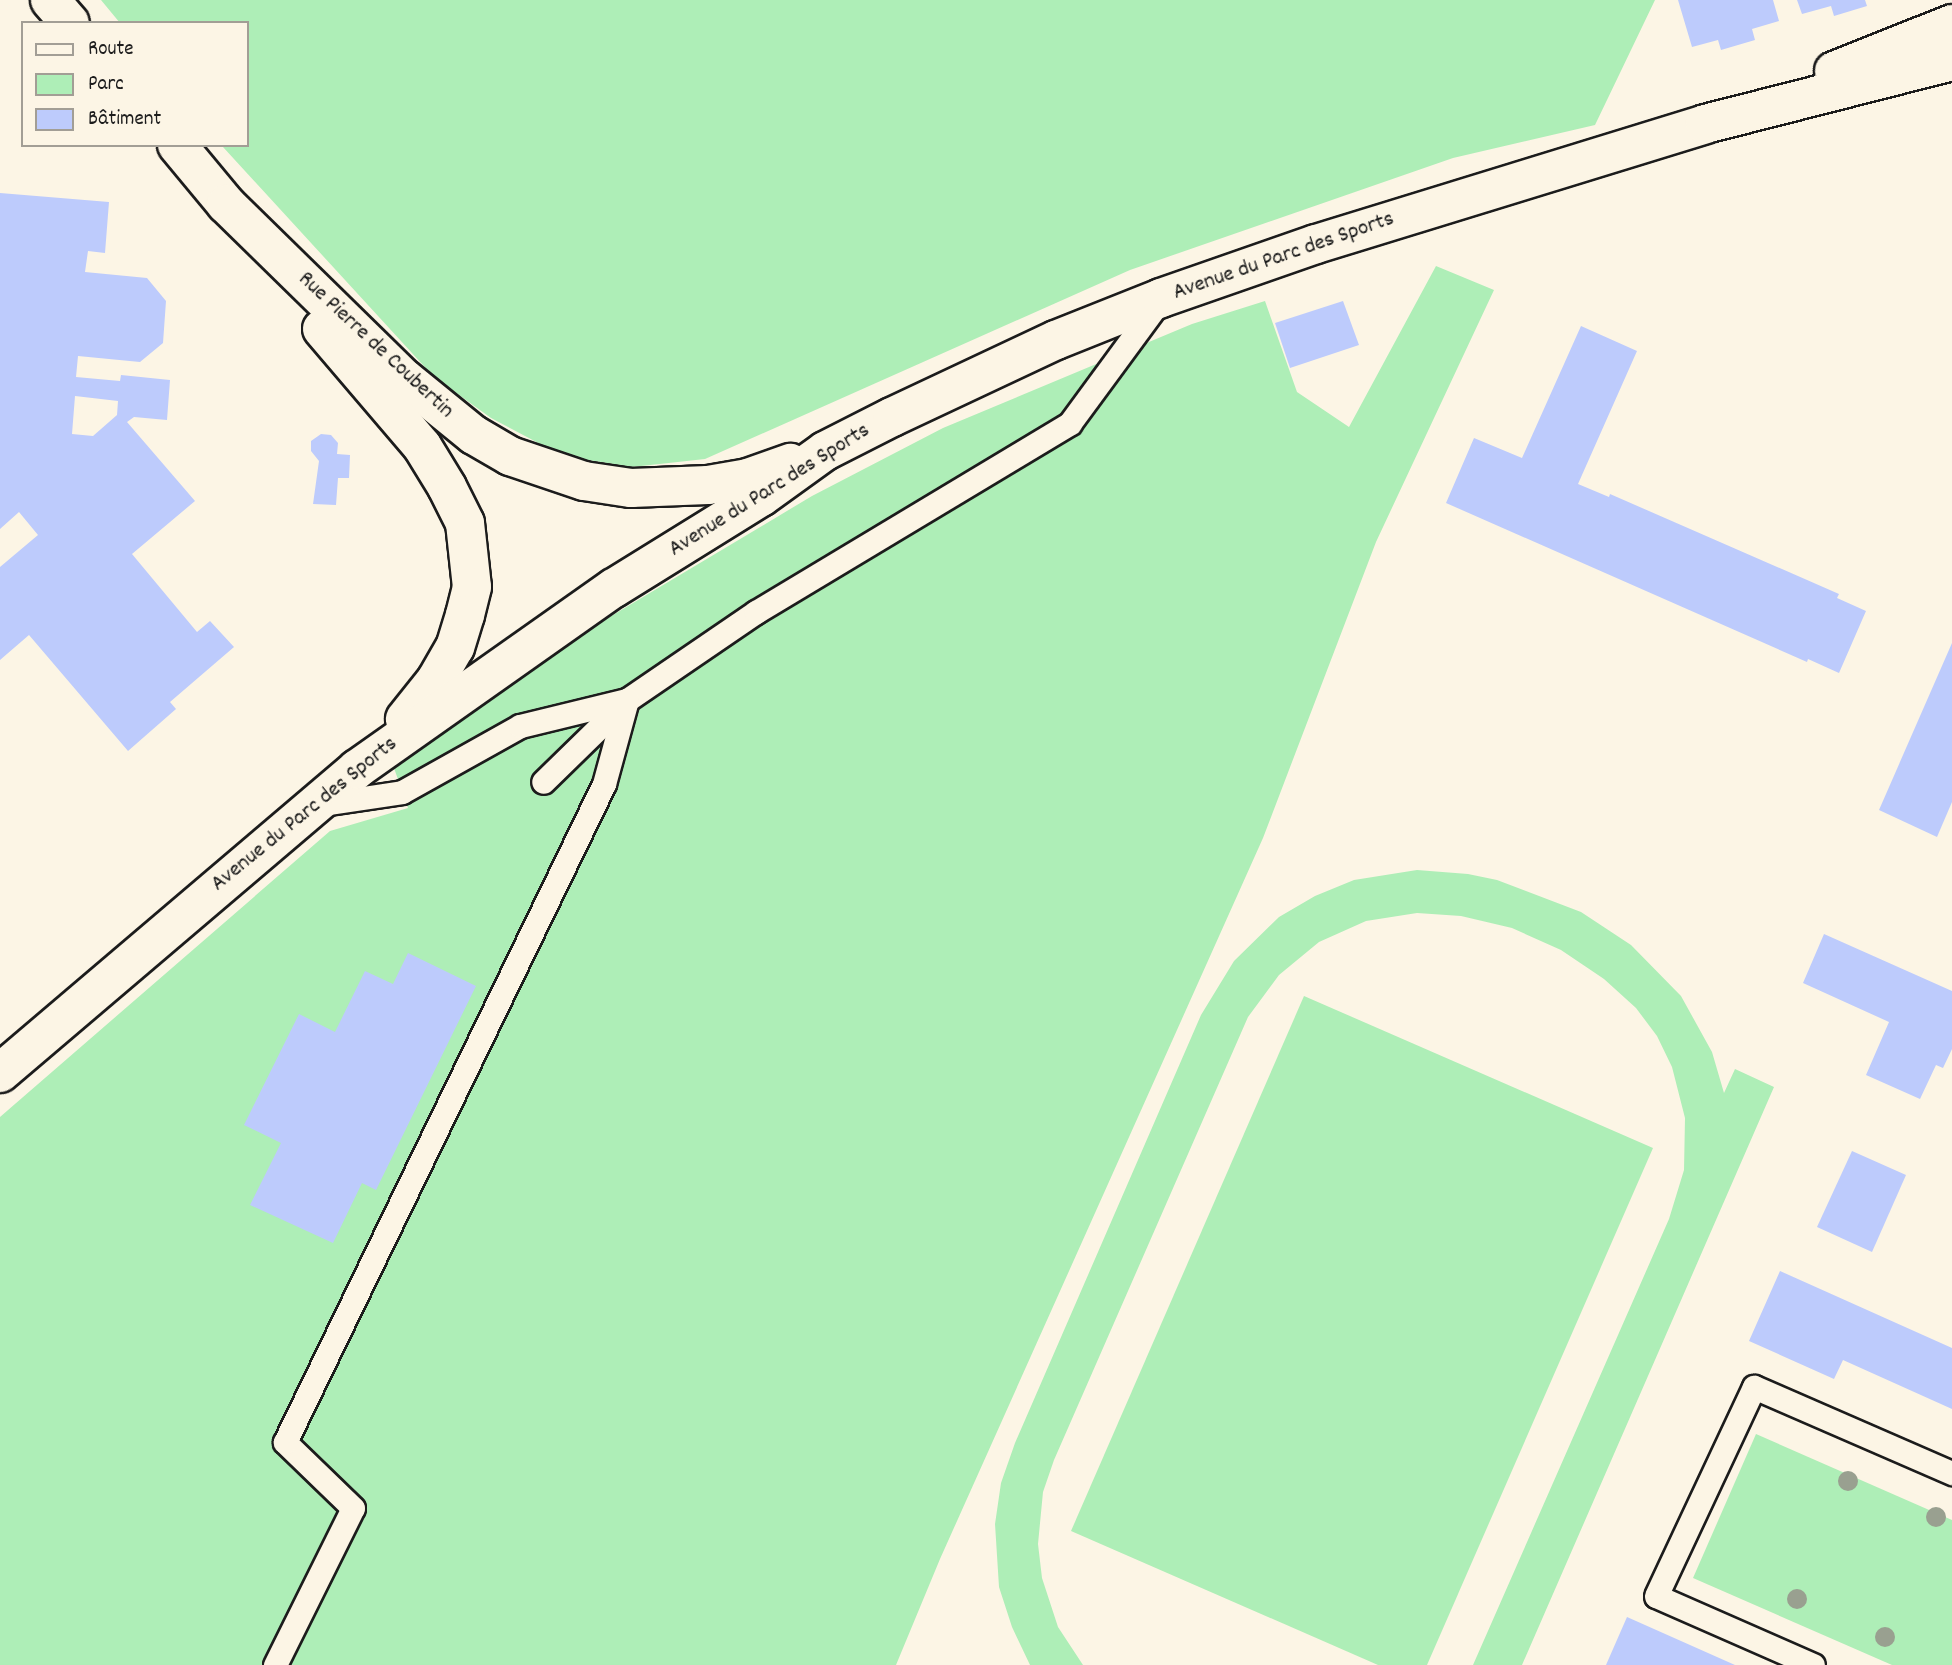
<!DOCTYPE html>
<html>
<head>
<meta charset="utf-8">
<style>
	body { margin:0 }
	#map { position:relative; width:1952px; height:1665px; overflow:hidden; background:#fcf5e5; font-family:Dekko,sans-serif }
	div>[style] { position:absolute }
	[style*='--x'] { left:calc(var(--x)*1px); top:calc(var(--y)*1px); width:calc(var(--w)*1px); rotate:calc(var(--a)*1deg) }
	.green>* { inset:0; background:#aeeeb7 }
	.building>* { inset:0; background:#bdcbfc }
	.roads { filter:drop-shadow(2px 0 #1c1c1c) drop-shadow(-2px 0 #1c1c1c) drop-shadow(0 2px #1c1c1c) drop-shadow(0 -2px #1c1c1c) }
	.service>* { height:23px; margin:-11.5px; padding:0 11.5px; transform-origin:11.5px; border-radius:11.5px; background:#fcf5e5 }
	.tertiary>* { height:38px; margin:-19px; padding:0 19px; transform-origin:19px; border-radius:19px; background:#fcf5e5 }
	.trees>* { width:20px; height:20px; margin:-10px; border-radius:50%; background:#99a090 }
	span { translate:-50% -50%; white-space:nowrap; text-align:center; line-height:1.15; -webkit-text-stroke:5px #fcf5e5; paint-order:stroke }
	.street-label { font-size:23px; color:#1c1c1c }
	.legend { position:absolute; left:21px; top:21px; width:228px; height:126px; box-sizing:border-box; background:#fcf5e5; border:2px solid #a29e95; margin:0; padding:9px 12px; list-style:none; font-size:21px; color:#1c1c1c }
	.legend li { display:flex; align-items:center; gap:14px; height:35px }
	.legend b { width:35px; border:2px solid #a29e95 }
</style>
</head>
<body>
<div id="map">
	<div class="green">
		<i style="clip-path:polygon(101px 0,1655px 0,1595px 125px,1453px 158px,1130px 270px,705px 459px,632px 467px,563px 456px,491px 418px,434px 377px,223px 147px,221px 145px,247px 145px,247px 23px,120px 23px)"></i>
		<i style="clip-path:polygon(1436px 266px,1494px 290px,1376px 542px,1263px 838px,940px 1559px,896px 1665px,0 1665px,0 1117px,330px 831px,408px 808px,394px 768px,462px 715px,556px 649px,812px 496px,943px 428px,1192px 324px,1265px 301px,1297px 392px,1349px 427px)"></i>
		<i style="clip-path:polygon(1417px 870px,1468px 874px,1497px 880px,1581px 912px,1631px 945px,1681px 996px,1712px 1052px,1724px 1093px,1735px 1069px,1774px 1087px,1522px 1665px,1473px 1665px,1669px 1219px,1684px 1170px,1685px 1118px,1672px 1067px,1657px 1036px,1636px 1008px,1604px 979px,1561px 950px,1512px 928px,1461px 916px,1417px 913px,1366px 921px,1319px 942px,1279px 975px,1248px 1017px,1054px 1460px,1043px 1492px,1038px 1544px,1042px 1578px,1058px 1627px,1083px 1665px,1030px 1665px,1012px 1627px,999px 1587px,995px 1524px,1001px 1483px,1015px 1443px,1201px 1015px,1234px 961px,1279px 917px,1315px 896px,1354px 880px)"></i>
		<i style="clip-path:polygon(1304px 996px,1653px 1148px,1427px 1665px,1378px 1665px,1071px 1531px)"></i>
		<i style="clip-path:polygon(1756px 1434px,1952px 1520px,1952px 1665px,1892px 1665px,1693px 1578px)"></i>
	</div>
	<div class="building">
		<i style="clip-path:polygon(1678px 0,1773px 0,1779px 21px,1752px 29px,1755px 40px,1721px 50px,1718px 40px,1692px 47px)"></i>
		<i style="clip-path:polygon(1797px 0,1865px 0,1867px 6px,1834px 16px,1831px 6px,1802px 14px)"></i>
		<i style="clip-path:polygon(evenodd,0 193px,109px 202px,105px 253px,88px 251px,85px 272px,147px 278px,166px 301px,163px 343px,140px 362px,78px 356px,76px 377px,120px 381px,121px 375px,170px 380px,167px 420px,134px 417px,127px 422px,195px 501px,132px 554px,197px 632px,210px 621px,234px 647px,170px 702px,176px 709px,128px 751px,29px 635px,0 660px,0 567px,38px 535px,19px 512px,0 529px,0 193px,75px 396px,118px 401px,117px 415px,93px 436px,72px 434px,75px 396px)"></i>
		<i style="clip-path:polygon(1343px 301px,1359px 345px,1290px 368px,1275px 323px)"></i>
		<i style="clip-path:polygon(1581px 326px,1637px 351px,1578px 484px,1609px 497px,1610px 494px,1839px 594px,1837px 598px,1866px 611px,1839px 673px,1808px 659px,1807px 662px,1446px 503px,1474px 438px,1522px 458px)"></i>
		<i style="clip-path:polygon(321px 434px,331px 435px,338px 443px,337px 454px,350px 455px,349px 478px,338px 478px,336px 505px,313px 504px,319px 461px,311px 451px,311px 441px)"></i>
		<i style="clip-path:polygon(1952px 643px,1952px 802px,1937px 837px,1879px 810px)"></i>
		<i style="clip-path:polygon(1824px 934px,1952px 991px,1952px 1049px,1943px 1068px,1936px 1065px,1920px 1099px,1866px 1075px,1889px 1022px,1803px 983px)"></i>
		<i style="clip-path:polygon(408px 953px,476px 986px,376px 1190px,362px 1183px,333px 1243px,250px 1205px,281px 1143px,244px 1125px,299px 1014px,335px 1032px,365px 971px,393px 984px)"></i>
		<i style="clip-path:polygon(1852px 1151px,1906px 1175px,1872px 1252px,1817px 1227px)"></i>
		<i style="clip-path:polygon(1780px 1271px,1952px 1348px,1952px 1409px,1843px 1360px,1834px 1379px,1749px 1341px)"></i>
		<i style="clip-path:polygon(1627px 1617px,1735px 1665px,1606px 1665px)"></i>
	</div>
	<div class="roads">
		<div class="service">
			<i style="--x:323;--y:804;--w:80;--a:-8.6"></i>
			<i style="--x:402;--y:792;--w:135;--a:-29.2"></i>
			<i style="--x:520;--y:726;--w:110;--a:-13.7"></i>
			<i style="--x:627;--y:700;--w:156;--a:-34.3"></i>
			<i style="--x:756;--y:612;--w:366;--a:-31"></i>
			<i style="--x:1070;--y:423;--w:150;--a:-53.7"></i>
			<i style="--x:275;--y:1665;--w:175;--a:-63.6"></i>
			<i style="--x:353;--y:1508;--w:95;--a:-135.9"></i>
			<i style="--x:285;--y:1442;--w:731;--a:-64.14"></i>
			<i style="--x:604;--y:784;--w:87;--a:-74.7"></i>
			<i style="--x:627;--y:700;--w:117;--a:135.7"></i>
			<i style="--x:1813;--y:1665;--w:171;--a:-156.3"></i>
			<i style="--x:1656;--y:1596;--w:231;--a:-64.9"></i>
			<i style="--x:1754;--y:1387;--w:216;--a:23.5"></i>
		</div>
		<div class="tertiary">
			<i style="--x:50;--y:0;--w:30;--a:49"></i>
			<i style="--x:1834;--y:71;--w:127;--a:-21.7"></i>
			<i style="--x:177;--y:145;--w:77;--a:50.3"></i>
			<i style="--x:226;--y:204;--w:250;--a:44.4"></i>
			<i style="--x:405;--y:379;--w:89;--a:39.1"></i>
			<i style="--x:474;--y:435;--w:42;--a:30.3"></i>
			<i style="--x:510;--y:456;--w:78;--a:18.7"></i>
			<i style="--x:584;--y:481;--w:48;--a:8.5"></i>
			<i style="--x:631;--y:488;--w:77;--a:-2.2"></i>
			<i style="--x:708;--y:485;--w:41;--a:-9.9"></i>
			<i style="--x:748;--y:478;--w:45;--a:-19.7"></i>
			<i style="--x:322;--y:329;--w:154;--a:49.5"></i>
			<i style="--x:422;--y:446;--w:48;--a:58.6"></i>
			<i style="--x:447;--y:487;--w:40;--a:63.4"></i>
			<i style="--x:465;--y:523;--w:64;--a:83.8"></i>
			<i style="--x:472;--y:587;--w:29;--a:104"></i>
			<i style="--x:465;--y:615;--w:34;--a:107"></i>
			<i style="--x:455;--y:647;--w:38;--a:120"></i>
			<i style="--x:436;--y:680;--w:50;--a:128.5"></i>
			<i style="--x:0;--y:1073;--w:469;--a:-40.4"></i>
			<i style="--x:357;--y:769;--w:314;--a:-35.2"></i>
			<i style="--x:614;--y:588;--w:173;--a:-31.8"></i>
			<i style="--x:761;--y:497;--w:79;--a:-35.7"></i>
			<i style="--x:825;--y:451;--w:75;--a:-26.9"></i>
			<i style="--x:892;--y:417;--w:181;--a:-25.2"></i>
			<i style="--x:1056;--y:340;--w:113;--a:-21.8"></i>
			<i style="--x:1161;--y:298;--w:164;--a:-19.2"></i>
			<i style="--x:1316;--y:244;--w:407;--a:-17.1"></i>
			<i style="--x:1705;--y:124;--w:255;--a:-14.3"></i>
		</div>
	</div>
	<div class="trees">
		<i style="left:1848px;top:1481px"></i>
		<i style="left:1936px;top:1517px"></i>
		<i style="left:1797px;top:1599px"></i>
		<i style="left:1885px;top:1637px"></i>
	</div>
	<div class="street-label">
		<span style="left:1284px;top:257px;rotate:-19deg">Avenue du Parc des Sports</span>
		<span style="left:375px;top:346px;rotate:43deg">Rue Pierre de Coubertin</span>
		<span style="left:770px;top:491px;rotate:-32deg">Avenue du Parc des Sports</span>
		<span style="left:305px;top:815px;rotate:-39deg">Avenue du Parc des Sports</span>
	</div>
	<ul class="legend">
	<li><b style="height:9px;background:#fcf5e5"></b>Route</li>
	<li><b style="height:19px;background:#aeeeb7"></b>Parc</li>
	<li><b style="height:19px;background:#bdcbfc"></b>Bâtiment</li>
	</ul>
</div>
</body>
</html>
